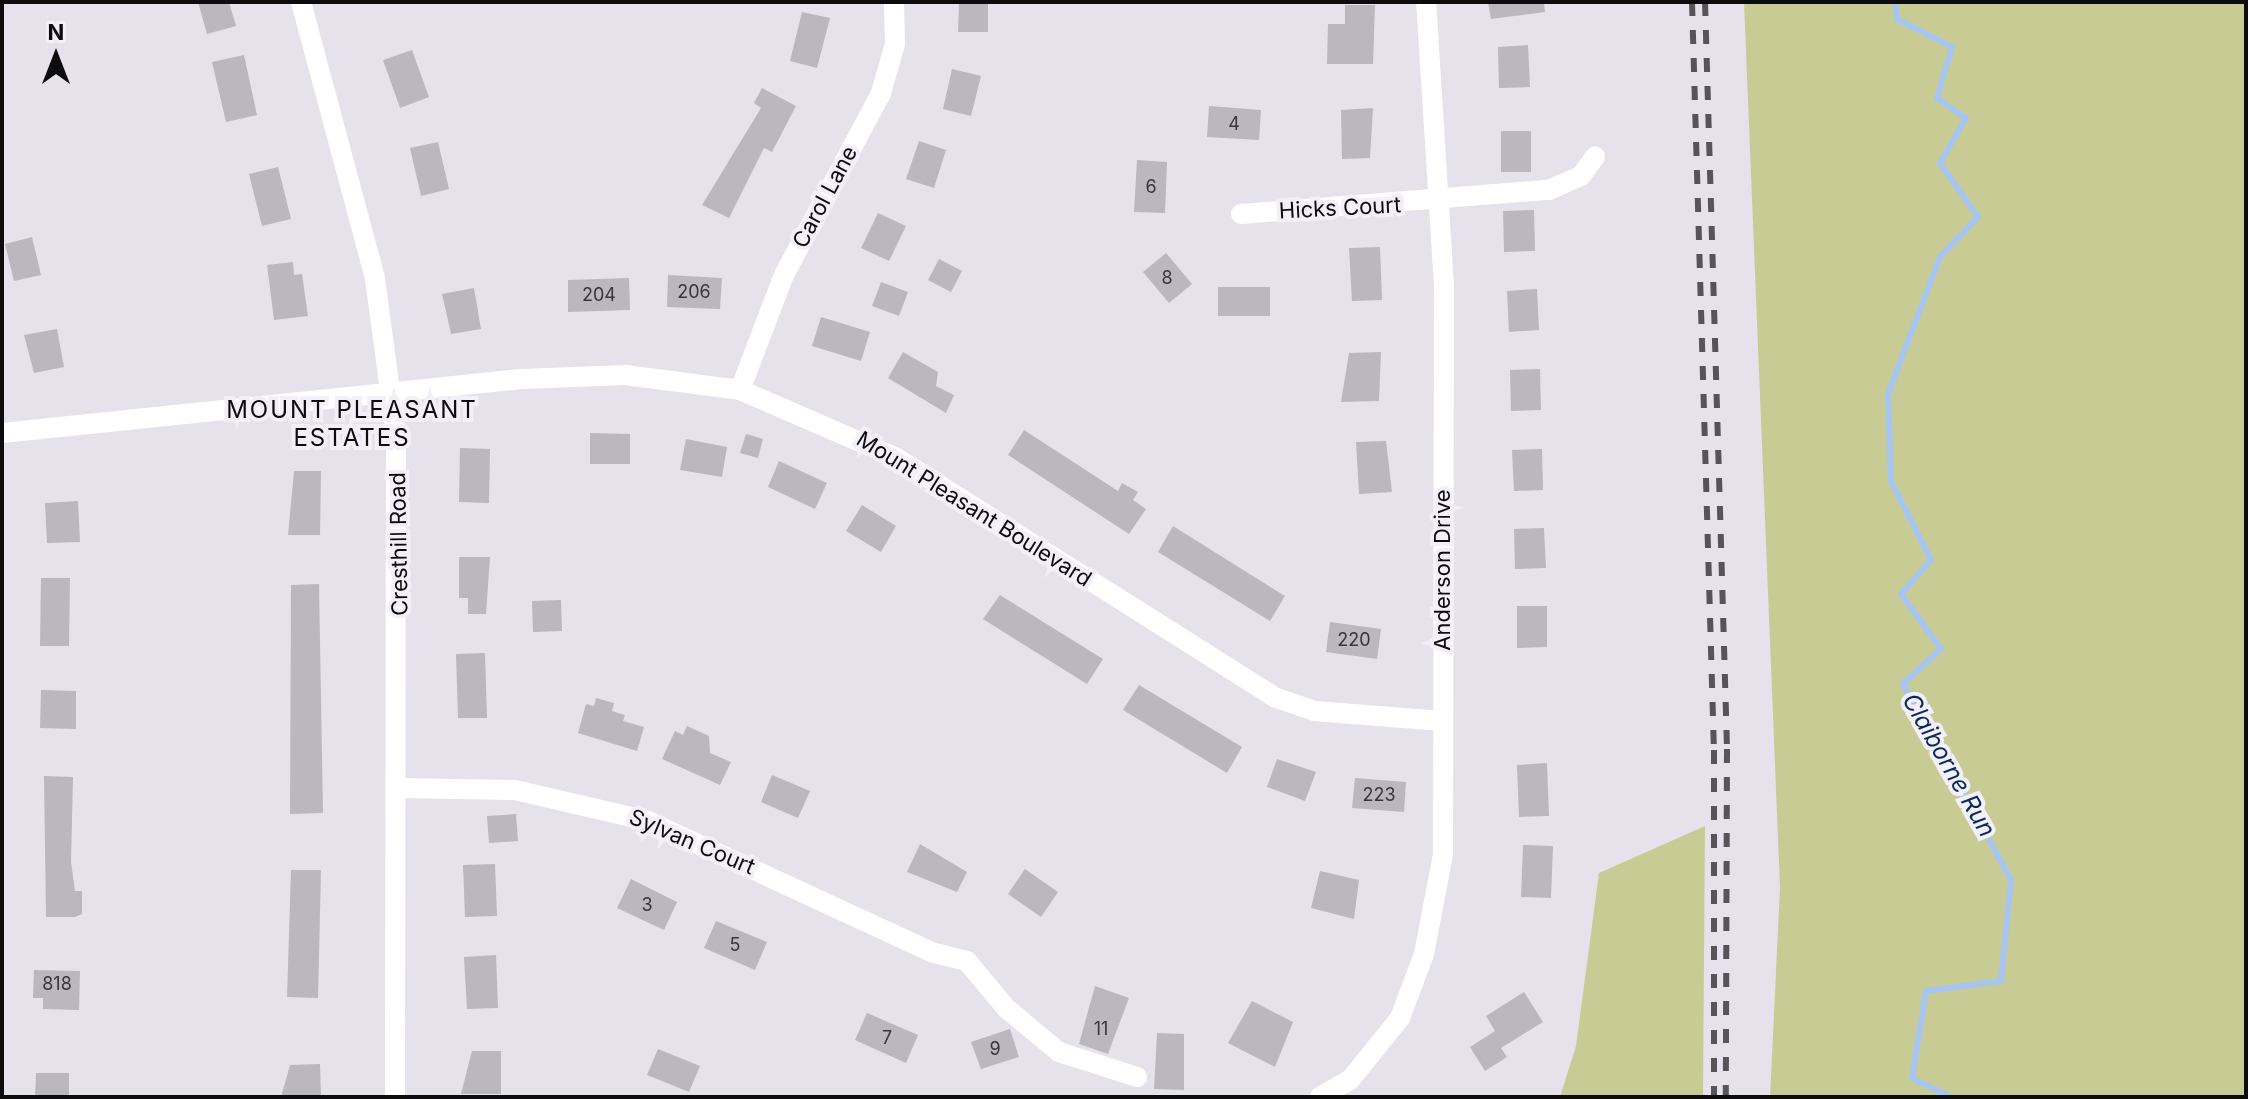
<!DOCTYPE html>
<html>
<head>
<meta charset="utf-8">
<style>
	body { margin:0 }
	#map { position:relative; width:2248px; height:1099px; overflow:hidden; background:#e6e2eb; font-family:Inter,sans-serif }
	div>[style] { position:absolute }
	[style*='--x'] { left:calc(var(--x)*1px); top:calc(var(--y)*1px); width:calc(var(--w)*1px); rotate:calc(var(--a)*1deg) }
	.green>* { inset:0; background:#c9cb94 }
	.stream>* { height:6px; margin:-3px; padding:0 3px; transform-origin:3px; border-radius:3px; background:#a6c5f1 }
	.building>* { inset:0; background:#bab7bf }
	.minor>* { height:20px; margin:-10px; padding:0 10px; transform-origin:10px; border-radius:10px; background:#fff }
	.rail>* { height:6px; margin-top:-3px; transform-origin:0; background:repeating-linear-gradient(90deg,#565459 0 14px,transparent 0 28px) }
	span { translate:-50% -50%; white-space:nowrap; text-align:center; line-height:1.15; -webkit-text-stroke:8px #f3eff8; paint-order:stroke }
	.number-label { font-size:18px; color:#38363a }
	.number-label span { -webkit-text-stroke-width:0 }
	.street-label { font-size:22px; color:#0c0b0e }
	.neighbourhood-label { font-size:24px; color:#0c0b0e; letter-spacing:2px }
	.water-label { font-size:24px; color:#082956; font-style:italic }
	.frame { position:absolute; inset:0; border:4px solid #0c0b0e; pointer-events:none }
	.north { position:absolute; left:16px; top:16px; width:80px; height:80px; -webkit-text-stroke:6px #f3eff8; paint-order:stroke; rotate:0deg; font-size:22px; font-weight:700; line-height:32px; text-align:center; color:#0c0b0e }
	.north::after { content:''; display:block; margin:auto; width:28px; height:36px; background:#0c0b0e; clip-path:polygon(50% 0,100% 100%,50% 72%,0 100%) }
</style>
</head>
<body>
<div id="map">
	<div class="green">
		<i style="clip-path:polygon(1744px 2px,2246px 2px,2246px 1097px,1770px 1097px,1780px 888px)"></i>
		<i style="clip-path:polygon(1705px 826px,1703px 1097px,1560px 1097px,1576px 1046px,1599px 873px)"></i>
	</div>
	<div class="stream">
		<i style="--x:1895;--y:2;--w:17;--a:83"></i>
		<i style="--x:1897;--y:19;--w:62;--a:27"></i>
		<i style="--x:1952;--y:47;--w:53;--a:106.4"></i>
		<i style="--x:1937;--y:98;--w:35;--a:35"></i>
		<i style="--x:1966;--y:118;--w:52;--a:120"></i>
		<i style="--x:1940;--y:163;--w:66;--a:54.9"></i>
		<i style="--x:1978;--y:217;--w:55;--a:133.5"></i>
		<i style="--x:1940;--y:257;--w:147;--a:110.8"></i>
		<i style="--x:1888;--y:394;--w:87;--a:88"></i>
		<i style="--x:1891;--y:481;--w:89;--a:63.1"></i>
		<i style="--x:1931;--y:560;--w:45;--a:131.4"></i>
		<i style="--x:1901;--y:594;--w:68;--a:54"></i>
		<i style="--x:1941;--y:649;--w:52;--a:137.4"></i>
		<i style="--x:1903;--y:684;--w:224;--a:61.1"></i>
		<i style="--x:2011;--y:880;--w:101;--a:95.7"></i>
		<i style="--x:2001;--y:981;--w:76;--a:172.4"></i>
		<i style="--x:1926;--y:991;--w:88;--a:99.1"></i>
		<i style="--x:1912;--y:1078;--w:43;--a:26"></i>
	</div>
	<div class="building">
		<i style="clip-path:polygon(198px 2px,229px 2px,236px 26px,207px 34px)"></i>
		<i style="clip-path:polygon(959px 2px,988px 2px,988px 32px,958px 32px)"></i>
		<i style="clip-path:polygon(1488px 2px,1544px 2px,1545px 12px,1491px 19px)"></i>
		<i style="clip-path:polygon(1345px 5px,1375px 5px,1373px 64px,1327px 64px,1328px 24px,1345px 24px)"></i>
		<i style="clip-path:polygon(802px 12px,830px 18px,817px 68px,790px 61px)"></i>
		<i style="clip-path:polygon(1528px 45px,1530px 87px,1499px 88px,1498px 47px)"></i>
		<i style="clip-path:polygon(412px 50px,429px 97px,400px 108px,383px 60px)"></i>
		<i style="clip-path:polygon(244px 55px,257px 115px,226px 122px,212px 62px)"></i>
		<i style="clip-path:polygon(952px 69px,981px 76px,971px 116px,943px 109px)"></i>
		<i style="clip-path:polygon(762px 88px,796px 106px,772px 152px,764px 148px,729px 218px,702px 205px,761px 108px,754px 103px)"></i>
		<i style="clip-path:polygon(1209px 106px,1261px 110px,1259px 140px,1207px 137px)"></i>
		<i style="clip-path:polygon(1373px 108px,1370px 158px,1342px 159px,1341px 110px)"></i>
		<i style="clip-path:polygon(1501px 131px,1531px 131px,1531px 172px,1501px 172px)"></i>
		<i style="clip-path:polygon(919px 141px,946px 150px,934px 188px,906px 179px)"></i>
		<i style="clip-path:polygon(438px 142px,449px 189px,421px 196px,410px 148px)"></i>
		<i style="clip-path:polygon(1137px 160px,1167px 162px,1165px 213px,1134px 212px)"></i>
		<i style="clip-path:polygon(278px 167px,291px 219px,262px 226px,249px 174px)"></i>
		<i style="clip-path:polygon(1534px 210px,1535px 251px,1504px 252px,1503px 211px)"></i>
		<i style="clip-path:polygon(878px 213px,906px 226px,889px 261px,861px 248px)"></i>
		<i style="clip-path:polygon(32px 237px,41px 275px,14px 281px,5px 244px)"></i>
		<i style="clip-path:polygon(1380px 247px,1382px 300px,1352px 301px,1349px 248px)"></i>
		<i style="clip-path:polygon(1166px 253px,1192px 284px,1169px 303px,1143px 272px)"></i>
		<i style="clip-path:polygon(939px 259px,962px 271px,951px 292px,928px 280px)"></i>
		<i style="clip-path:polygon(293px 262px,294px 275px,302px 274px,308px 316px,274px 320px,267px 265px)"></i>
		<i style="clip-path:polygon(668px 275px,722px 278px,720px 309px,667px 307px)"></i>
		<i style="clip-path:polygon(629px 278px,630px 310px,568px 312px,568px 280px)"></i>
		<i style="clip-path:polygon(881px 282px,908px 292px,899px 316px,872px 306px)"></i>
		<i style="clip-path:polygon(1218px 287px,1270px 287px,1270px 316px,1218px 316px)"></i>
		<i style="clip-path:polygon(474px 288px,481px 329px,451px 334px,442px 294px)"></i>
		<i style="clip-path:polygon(1537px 289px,1539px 330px,1509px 332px,1507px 291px)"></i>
		<i style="clip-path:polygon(821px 317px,870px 332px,861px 361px,812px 346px)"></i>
		<i style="clip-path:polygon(57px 329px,64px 367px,34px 373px,24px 335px)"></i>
		<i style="clip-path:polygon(903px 352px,938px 372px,936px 386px,954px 395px,946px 413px,888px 378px)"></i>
		<i style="clip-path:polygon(1381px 352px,1379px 401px,1341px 402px,1349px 353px)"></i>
		<i style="clip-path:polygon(1540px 369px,1541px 410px,1511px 411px,1510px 370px)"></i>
		<i style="clip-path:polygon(1024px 430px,1118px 491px,1122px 483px,1138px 492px,1133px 500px,1146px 509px,1129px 534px,1008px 455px)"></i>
		<i style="clip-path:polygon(590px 433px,630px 434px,630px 464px,590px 464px)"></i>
		<i style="clip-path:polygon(746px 434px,763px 439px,758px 458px,740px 453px)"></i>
		<i style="clip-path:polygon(686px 439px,727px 447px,722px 477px,680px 470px)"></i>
		<i style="clip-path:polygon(1386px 441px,1392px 492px,1359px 494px,1356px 442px)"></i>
		<i style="clip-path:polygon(460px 448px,490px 449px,489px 503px,459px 502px)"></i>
		<i style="clip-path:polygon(1542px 449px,1543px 490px,1514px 491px,1512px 450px)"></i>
		<i style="clip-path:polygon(779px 461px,827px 483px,815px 509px,768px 487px)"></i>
		<i style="clip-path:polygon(294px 471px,321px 471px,320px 535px,288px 535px)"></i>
		<i style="clip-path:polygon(78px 501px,80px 542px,47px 543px,45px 503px)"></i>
		<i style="clip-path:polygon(862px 505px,896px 526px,881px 552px,846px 531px)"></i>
		<i style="clip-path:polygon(1173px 526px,1285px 596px,1270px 621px,1158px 552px)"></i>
		<i style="clip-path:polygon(1544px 528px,1546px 568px,1515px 569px,1514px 529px)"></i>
		<i style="clip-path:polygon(459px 557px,490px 557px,486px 614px,468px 614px,468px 598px,459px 598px)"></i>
		<i style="clip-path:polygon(41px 578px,70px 578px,69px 646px,40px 646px)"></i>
		<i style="clip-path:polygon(319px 584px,323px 813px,290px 814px,291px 585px)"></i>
		<i style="clip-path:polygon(1000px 595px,1103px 659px,1087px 684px,983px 619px)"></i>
		<i style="clip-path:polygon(561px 600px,562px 631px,533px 632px,532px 601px)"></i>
		<i style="clip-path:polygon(1517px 606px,1547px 606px,1547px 647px,1517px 648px)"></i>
		<i style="clip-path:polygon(1330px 622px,1381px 629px,1377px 659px,1326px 652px)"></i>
		<i style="clip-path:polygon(485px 653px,487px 718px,458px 718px,456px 654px)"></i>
		<i style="clip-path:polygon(1139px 685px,1242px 747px,1227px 773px,1123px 710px)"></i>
		<i style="clip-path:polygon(41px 690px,76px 691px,76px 729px,40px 728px)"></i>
		<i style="clip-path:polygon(596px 698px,614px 703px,612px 711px,625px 715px,623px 721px,644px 727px,637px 751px,578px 733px,586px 704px,594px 706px)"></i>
		<i style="clip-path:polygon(687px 726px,709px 736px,710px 753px,731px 762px,720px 785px,662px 759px,675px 731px,683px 735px)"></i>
		<i style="clip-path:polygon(1277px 759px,1316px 772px,1305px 801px,1267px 787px)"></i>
		<i style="clip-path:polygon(1547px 763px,1549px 816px,1519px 817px,1517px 765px)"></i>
		<i style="clip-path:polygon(772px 775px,810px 791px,798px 818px,761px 802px)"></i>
		<i style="clip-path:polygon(44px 776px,73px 777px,71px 862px,75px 891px,82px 891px,82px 914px,75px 917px,46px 917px)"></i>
		<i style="clip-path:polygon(1355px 778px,1406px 782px,1404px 812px,1352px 808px)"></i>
		<i style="clip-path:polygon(516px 814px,518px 841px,489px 843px,487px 816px)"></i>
		<i style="clip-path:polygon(920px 844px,967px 872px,957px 892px,907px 872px)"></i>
		<i style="clip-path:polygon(1523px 845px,1553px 846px,1551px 898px,1521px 897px)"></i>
		<i style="clip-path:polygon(495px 864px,497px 916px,465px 917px,463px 865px)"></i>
		<i style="clip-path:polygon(1025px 869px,1058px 892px,1041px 917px,1008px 894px)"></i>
		<i style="clip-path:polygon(291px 870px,321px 870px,318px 998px,287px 997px)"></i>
		<i style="clip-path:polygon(1320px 871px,1359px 880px,1354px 919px,1311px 908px)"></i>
		<i style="clip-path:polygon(631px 879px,677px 902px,664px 930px,617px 908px)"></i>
		<i style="clip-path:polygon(716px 921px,767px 942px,755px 970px,704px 948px)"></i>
		<i style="clip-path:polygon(496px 955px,498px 1008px,467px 1009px,464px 957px)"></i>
		<i style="clip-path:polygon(34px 970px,80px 971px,79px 1010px,43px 1009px,43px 998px,33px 998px)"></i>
		<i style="clip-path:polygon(1095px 986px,1129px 998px,1108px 1054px,1079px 1044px)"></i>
		<i style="clip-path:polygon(1524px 992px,1543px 1022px,1501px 1048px,1507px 1057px,1485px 1071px,1470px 1047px,1495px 1031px,1486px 1016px)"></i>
		<i style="clip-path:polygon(1252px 1001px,1293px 1022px,1275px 1067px,1228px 1043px)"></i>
		<i style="clip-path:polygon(867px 1013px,918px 1035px,906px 1063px,855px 1040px)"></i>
		<i style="clip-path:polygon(1010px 1029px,1019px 1057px,981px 1069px,971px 1042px)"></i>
		<i style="clip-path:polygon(1157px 1033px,1184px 1034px,1184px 1090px,1154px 1089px)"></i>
		<i style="clip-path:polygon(658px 1049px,700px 1066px,689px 1092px,647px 1075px)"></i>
		<i style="clip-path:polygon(472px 1051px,501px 1051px,501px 1094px,461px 1094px)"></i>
		<i style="clip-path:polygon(320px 1064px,321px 1097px,281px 1097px,290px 1065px)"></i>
		<i style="clip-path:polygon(36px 1073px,69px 1073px,69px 1097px,35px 1097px)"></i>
	</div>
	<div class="minor">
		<i style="--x:301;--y:2;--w:287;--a:75"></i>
		<i style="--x:375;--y:279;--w:156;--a:82.3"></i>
		<i style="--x:396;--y:434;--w:663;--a:90.09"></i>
		<i style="--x:1241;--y:214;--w:309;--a:-4.5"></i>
		<i style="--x:1549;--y:190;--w:35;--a:-24"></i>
		<i style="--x:1581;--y:176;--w:24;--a:-54"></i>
		<i style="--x:740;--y:390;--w:123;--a:-69.1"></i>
		<i style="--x:784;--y:275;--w:206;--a:-61.9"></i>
		<i style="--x:881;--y:93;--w:51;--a:-74.1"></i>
		<i style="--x:895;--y:44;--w:42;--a:-91.4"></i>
		<i style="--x:2;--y:433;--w:522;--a:-5.94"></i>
		<i style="--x:521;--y:379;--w:104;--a:-2.2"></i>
		<i style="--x:625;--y:375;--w:116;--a:7.4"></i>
		<i style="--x:740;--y:390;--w:169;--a:23.4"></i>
		<i style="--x:895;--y:457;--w:449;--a:32.3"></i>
		<i style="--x:1274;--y:697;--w:43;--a:18.9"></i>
		<i style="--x:1315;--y:711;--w:127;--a:4.5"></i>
		<i style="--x:399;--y:788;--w:116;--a:1"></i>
		<i style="--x:515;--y:790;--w:137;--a:13.1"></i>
		<i style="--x:648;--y:821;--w:312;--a:24.8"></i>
		<i style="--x:931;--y:952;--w:37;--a:14"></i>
		<i style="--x:967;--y:961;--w:61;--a:50.3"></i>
		<i style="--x:1006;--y:1008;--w:69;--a:39.7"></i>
		<i style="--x:1059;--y:1052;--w:82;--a:17.8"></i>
		<i style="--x:1320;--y:1097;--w:34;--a:-30"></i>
		<i style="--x:1350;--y:1080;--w:80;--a:-51.1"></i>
		<i style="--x:1400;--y:1018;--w:68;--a:-69.4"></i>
		<i style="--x:1424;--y:954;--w:102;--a:-79.2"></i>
		<i style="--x:1443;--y:854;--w:568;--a:-89.9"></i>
		<i style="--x:1444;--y:286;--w:285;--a:-93.6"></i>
	</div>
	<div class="rail">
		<i style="--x:1692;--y:2;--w:748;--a:88.32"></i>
		<i style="--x:1714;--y:750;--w:347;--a:90"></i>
		<i style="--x:1705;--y:2;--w:747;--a:88.31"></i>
		<i style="--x:1727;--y:749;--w:348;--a:90.2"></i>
	</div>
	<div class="number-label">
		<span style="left:1234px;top:124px">4</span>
		<span style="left:1151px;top:187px">6</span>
		<span style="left:1167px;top:278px">8</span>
		<span style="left:694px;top:292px">206</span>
		<span style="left:599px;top:295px">204</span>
		<span style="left:1354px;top:640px">220</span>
		<span style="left:1379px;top:795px">223</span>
		<span style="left:647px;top:905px">3</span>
		<span style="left:735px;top:945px">5</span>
		<span style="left:57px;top:984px">818</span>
		<span style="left:1101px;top:1029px">11</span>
		<span style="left:887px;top:1038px">7</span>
		<span style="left:995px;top:1049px">9</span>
	</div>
	<div class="street-label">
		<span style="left:825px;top:197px;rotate:-62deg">Carol Lane</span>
		<span style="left:1340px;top:208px;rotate:-3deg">Hicks Court</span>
		<span style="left:974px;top:509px;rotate:32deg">Mount Pleasant Boulevard</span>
		<span style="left:399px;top:544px;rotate:-91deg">Cresthill Road</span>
		<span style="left:1443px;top:570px;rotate:-90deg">Anderson Drive</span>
		<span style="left:692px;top:842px;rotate:23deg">Sylvan Court</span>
	</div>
	<div class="neighbourhood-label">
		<span style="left:352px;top:424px">MOUNT PLEASANT<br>ESTATES</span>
	</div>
	<div class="water-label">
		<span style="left:1949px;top:765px;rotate:60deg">Claiborne Run</span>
	</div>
	<div class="frame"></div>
	<div class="north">N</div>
</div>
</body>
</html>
